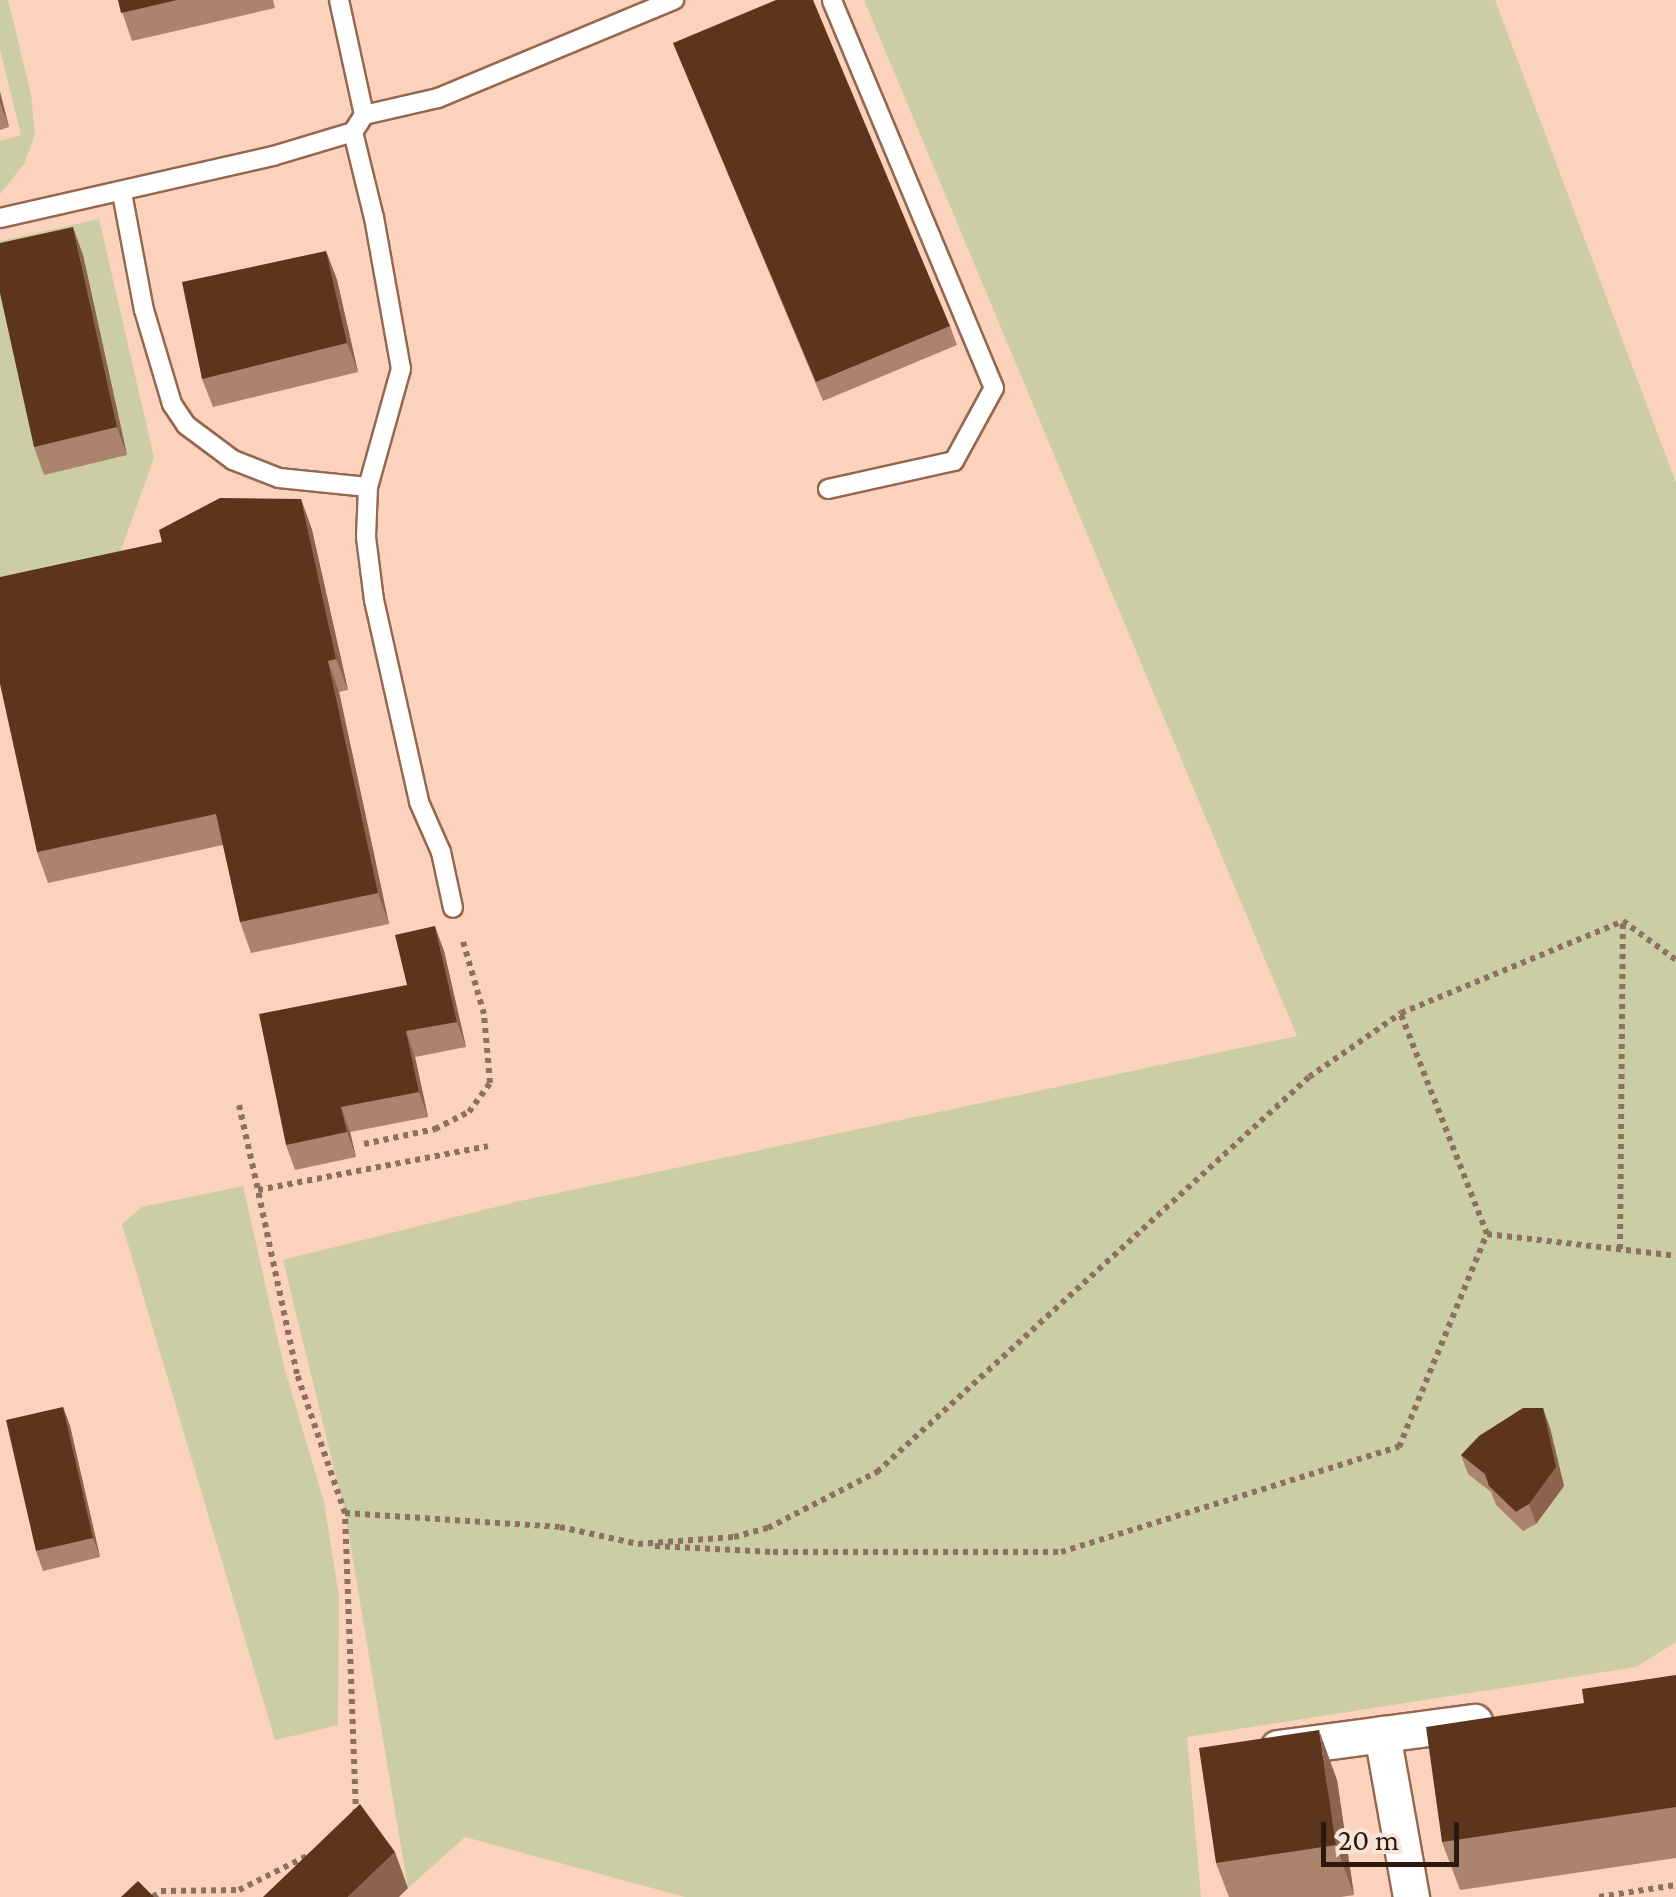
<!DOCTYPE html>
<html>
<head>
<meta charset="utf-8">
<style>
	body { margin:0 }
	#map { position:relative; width:1676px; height:1897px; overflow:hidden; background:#fbd2bb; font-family:"Crimson Pro",serif }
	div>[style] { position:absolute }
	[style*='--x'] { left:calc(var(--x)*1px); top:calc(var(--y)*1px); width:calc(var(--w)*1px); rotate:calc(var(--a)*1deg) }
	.green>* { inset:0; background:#cbcda4 }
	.path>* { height:6px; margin-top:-3px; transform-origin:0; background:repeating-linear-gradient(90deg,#8d7060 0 5px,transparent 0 10px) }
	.roads { filter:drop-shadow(2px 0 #95684e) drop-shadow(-2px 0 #95684e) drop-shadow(0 2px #95684e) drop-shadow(0 -2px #95684e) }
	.service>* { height:18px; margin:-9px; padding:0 9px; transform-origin:9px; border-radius:9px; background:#fff }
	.minor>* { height:35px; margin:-17.5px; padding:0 17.5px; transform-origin:17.5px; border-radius:17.5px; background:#fff }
	.wall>* { inset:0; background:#ac836c }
	.shaded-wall>* { inset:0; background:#8c634c }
	.building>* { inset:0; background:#5d341c }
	span { translate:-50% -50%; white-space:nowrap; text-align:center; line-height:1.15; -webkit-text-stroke:10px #f9e4d9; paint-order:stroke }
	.scale { position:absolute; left:1321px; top:1822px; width:138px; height:45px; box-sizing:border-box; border:5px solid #2b180e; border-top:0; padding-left:12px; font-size:30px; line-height:35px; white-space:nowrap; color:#2b180e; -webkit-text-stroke:8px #f9e4d9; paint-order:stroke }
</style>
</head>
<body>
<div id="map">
	<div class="green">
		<i style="clip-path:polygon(0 0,8px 0,31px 94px,35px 135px,24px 164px,0 194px,0 141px,21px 135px,0 49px)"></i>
		<i style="clip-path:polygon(864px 0,1495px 0,1676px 483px,1676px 1642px,1636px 1667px,1187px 1737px,1201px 1897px,685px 1897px,465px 1837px,408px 1888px,345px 1513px,283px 1260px,520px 1201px,1297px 1036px)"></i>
		<i style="clip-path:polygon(99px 219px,154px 458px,111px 578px,0 601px,0 241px)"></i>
		<i style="clip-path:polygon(243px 1186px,284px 1367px,324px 1502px,339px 1597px,338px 1725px,275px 1740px,122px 1224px,142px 1207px)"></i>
	</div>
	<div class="path">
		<i style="--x:239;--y:1105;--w:87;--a:77.4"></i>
		<i style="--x:364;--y:1144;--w:73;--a:-11.9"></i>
		<i style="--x:435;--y:1129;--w:38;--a:-27"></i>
		<i style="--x:469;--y:1112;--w:36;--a:-54"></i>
		<i style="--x:490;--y:1083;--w:69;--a:-95"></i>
		<i style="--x:484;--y:1014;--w:79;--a:-106.1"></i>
		<i style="--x:1487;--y:1234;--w:190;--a:6.6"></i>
		<i style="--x:1620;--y:1249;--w:326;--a:-89.5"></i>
		<i style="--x:345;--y:1513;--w:215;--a:3.7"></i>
		<i style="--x:560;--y:1527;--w:80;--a:12.3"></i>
		<i style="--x:638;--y:1544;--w:96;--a:-4.2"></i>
		<i style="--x:734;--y:1537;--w:35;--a:-15"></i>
		<i style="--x:768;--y:1528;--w:123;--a:-27.2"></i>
		<i style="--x:877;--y:1472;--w:585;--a:-42.44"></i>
		<i style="--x:1309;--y:1077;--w:112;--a:-34.8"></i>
		<i style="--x:1401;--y:1013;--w:240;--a:-22.5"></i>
		<i style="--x:1623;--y:921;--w:66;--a:36.3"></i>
		<i style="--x:655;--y:1546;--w:118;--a:2.9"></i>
		<i style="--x:773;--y:1552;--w:288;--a:0"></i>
		<i style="--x:1061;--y:1552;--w:354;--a:-17.3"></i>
		<i style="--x:1399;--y:1447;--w:230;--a:-67.6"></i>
		<i style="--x:1487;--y:1234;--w:236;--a:-111.4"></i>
		<i style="--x:356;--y:1814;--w:301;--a:-92.1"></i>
		<i style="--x:345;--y:1513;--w:147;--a:-109.1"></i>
		<i style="--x:297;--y:1374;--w:188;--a:-102"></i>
		<i style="--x:258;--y:1190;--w:234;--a:-10.8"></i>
		<i style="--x:153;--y:1897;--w:10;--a:-37"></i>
		<i style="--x:161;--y:1891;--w:78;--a:-0.7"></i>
		<i style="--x:239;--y:1890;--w:80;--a:-26.6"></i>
		<i style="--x:1599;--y:1897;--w:78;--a:-8.9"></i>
	</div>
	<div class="roads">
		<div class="service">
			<i style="--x:339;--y:0;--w:118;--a:77.7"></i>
			<i style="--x:122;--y:193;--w:119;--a:79.4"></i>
			<i style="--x:144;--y:310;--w:98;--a:73.4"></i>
			<i style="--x:172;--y:404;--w:25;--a:56"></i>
			<i style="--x:186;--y:425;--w:59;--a:36.7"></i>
			<i style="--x:233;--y:460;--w:49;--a:21.4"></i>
			<i style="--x:279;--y:478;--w:89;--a:5.8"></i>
			<i style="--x:368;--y:487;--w:123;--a:-74.4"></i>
			<i style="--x:401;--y:369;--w:153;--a:-100.1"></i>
			<i style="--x:374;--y:218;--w:89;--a:-103.7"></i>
			<i style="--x:0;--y:218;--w:280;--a:-12.8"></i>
			<i style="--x:273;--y:156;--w:84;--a:-16.7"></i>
			<i style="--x:353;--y:132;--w:20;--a:-57"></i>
			<i style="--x:364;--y:115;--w:76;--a:-12.9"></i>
			<i style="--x:438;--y:98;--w:256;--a:-22.6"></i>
			<i style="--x:368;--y:487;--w:50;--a:92.3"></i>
			<i style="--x:366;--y:537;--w:64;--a:82.8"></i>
			<i style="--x:374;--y:600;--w:207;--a:77.4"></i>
			<i style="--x:419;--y:802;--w:55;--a:66.3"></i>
			<i style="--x:441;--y:852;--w:57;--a:77.9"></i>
			<i style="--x:828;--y:489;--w:129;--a:-12.5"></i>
			<i style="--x:954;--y:461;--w:83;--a:-61.3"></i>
			<i style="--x:994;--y:388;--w:420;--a:-112.7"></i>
		</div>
		<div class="minor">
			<i style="--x:1382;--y:1734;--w:166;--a:79.9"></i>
			<i style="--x:1278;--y:1748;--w:198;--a:-7.6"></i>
		</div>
	</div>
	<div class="wall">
		<i style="clip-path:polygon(118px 0,273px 0,275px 8px,132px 41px)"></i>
		<i style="clip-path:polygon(673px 43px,950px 326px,957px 345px,823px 401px)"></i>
		<i style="clip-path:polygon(0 92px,9px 127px,0 130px)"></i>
		<i style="clip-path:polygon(326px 251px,337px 280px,358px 372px,213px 407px,202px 379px)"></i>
		<i style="clip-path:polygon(83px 255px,127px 455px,44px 475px,34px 447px)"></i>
		<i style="clip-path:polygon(301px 499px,312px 530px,348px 690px,339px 692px,389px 924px,251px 953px,240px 922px,223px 845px,48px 883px,37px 852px,162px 542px)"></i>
		<i style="clip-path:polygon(444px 951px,466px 1047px,415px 1057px,428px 1117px,350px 1132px,356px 1157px,295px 1170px,286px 1145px)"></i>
		<i style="clip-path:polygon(63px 1407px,70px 1426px,100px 1557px,43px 1571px,36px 1551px)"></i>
		<i style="clip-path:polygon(1550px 1428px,1564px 1486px,1536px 1524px,1523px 1531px,1496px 1505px,1491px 1492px,1468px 1474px,1461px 1455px)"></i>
		<i style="clip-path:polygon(1676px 1675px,1676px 1858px,1460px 1890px,1442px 1842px,1584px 1703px)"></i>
		<i style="clip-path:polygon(1337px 1780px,1354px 1895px,1341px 1897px,1229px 1897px,1216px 1863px)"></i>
	</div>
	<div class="shaded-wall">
		<i style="clip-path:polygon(0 92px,9px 127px,0 103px)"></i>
		<i style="clip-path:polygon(73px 227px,83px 255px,127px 455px,117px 427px)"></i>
		<i style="clip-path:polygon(326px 251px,337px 280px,358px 372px,347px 343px)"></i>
		<i style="clip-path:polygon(301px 499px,312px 530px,348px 690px,336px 659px)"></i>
		<i style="clip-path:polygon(328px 661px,339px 692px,389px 924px,378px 893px)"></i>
		<i style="clip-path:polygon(435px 926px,444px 951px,466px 1047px,457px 1022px)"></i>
		<i style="clip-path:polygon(406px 1031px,415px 1057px,428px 1117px,419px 1092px)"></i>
		<i style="clip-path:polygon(341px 1107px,350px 1132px,356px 1157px,347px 1132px)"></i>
		<i style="clip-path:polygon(63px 1407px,70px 1426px,100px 1557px,93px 1538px)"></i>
		<i style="clip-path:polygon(1543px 1408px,1550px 1428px,1564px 1486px,1536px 1524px,1529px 1504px)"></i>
		<i style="clip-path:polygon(1319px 1730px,1337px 1780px,1354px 1895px,1336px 1845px)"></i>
		<i style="clip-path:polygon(395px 1852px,408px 1888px,399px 1897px,348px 1897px)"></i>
	</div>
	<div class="building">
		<i style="clip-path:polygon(118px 0,177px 0,121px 13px)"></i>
		<i style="clip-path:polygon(776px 0,813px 0,950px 326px,816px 382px,673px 43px)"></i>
		<i style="clip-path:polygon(73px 227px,117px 427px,34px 447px,0 293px,0 243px)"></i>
		<i style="clip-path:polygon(326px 251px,347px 343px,202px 379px,182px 282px)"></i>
		<i style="clip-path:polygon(220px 498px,301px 499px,336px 659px,328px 661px,378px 893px,240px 922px,216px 814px,37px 852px,0 684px,0 577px,162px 542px,159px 530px)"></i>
		<i style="clip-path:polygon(435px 926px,457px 1022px,406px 1031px,419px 1092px,341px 1107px,347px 1132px,286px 1145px,259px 1014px,407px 985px,395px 935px)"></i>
		<i style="clip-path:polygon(63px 1407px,93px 1538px,36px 1551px,6px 1420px)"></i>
		<i style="clip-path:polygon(1523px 1408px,1543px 1408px,1556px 1467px,1529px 1504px,1516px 1512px,1489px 1486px,1485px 1474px,1461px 1455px,1479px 1436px)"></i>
		<i style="clip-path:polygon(1676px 1675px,1676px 1807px,1442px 1842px,1426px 1727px,1584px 1703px,1582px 1689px)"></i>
		<i style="clip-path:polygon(1319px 1730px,1336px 1845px,1216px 1863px,1199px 1748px)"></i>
		<i style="clip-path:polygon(360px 1804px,395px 1852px,348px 1897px,263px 1897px)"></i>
		<i style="clip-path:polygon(138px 1881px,154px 1897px,121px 1897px)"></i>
	</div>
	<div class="scale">20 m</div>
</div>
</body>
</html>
